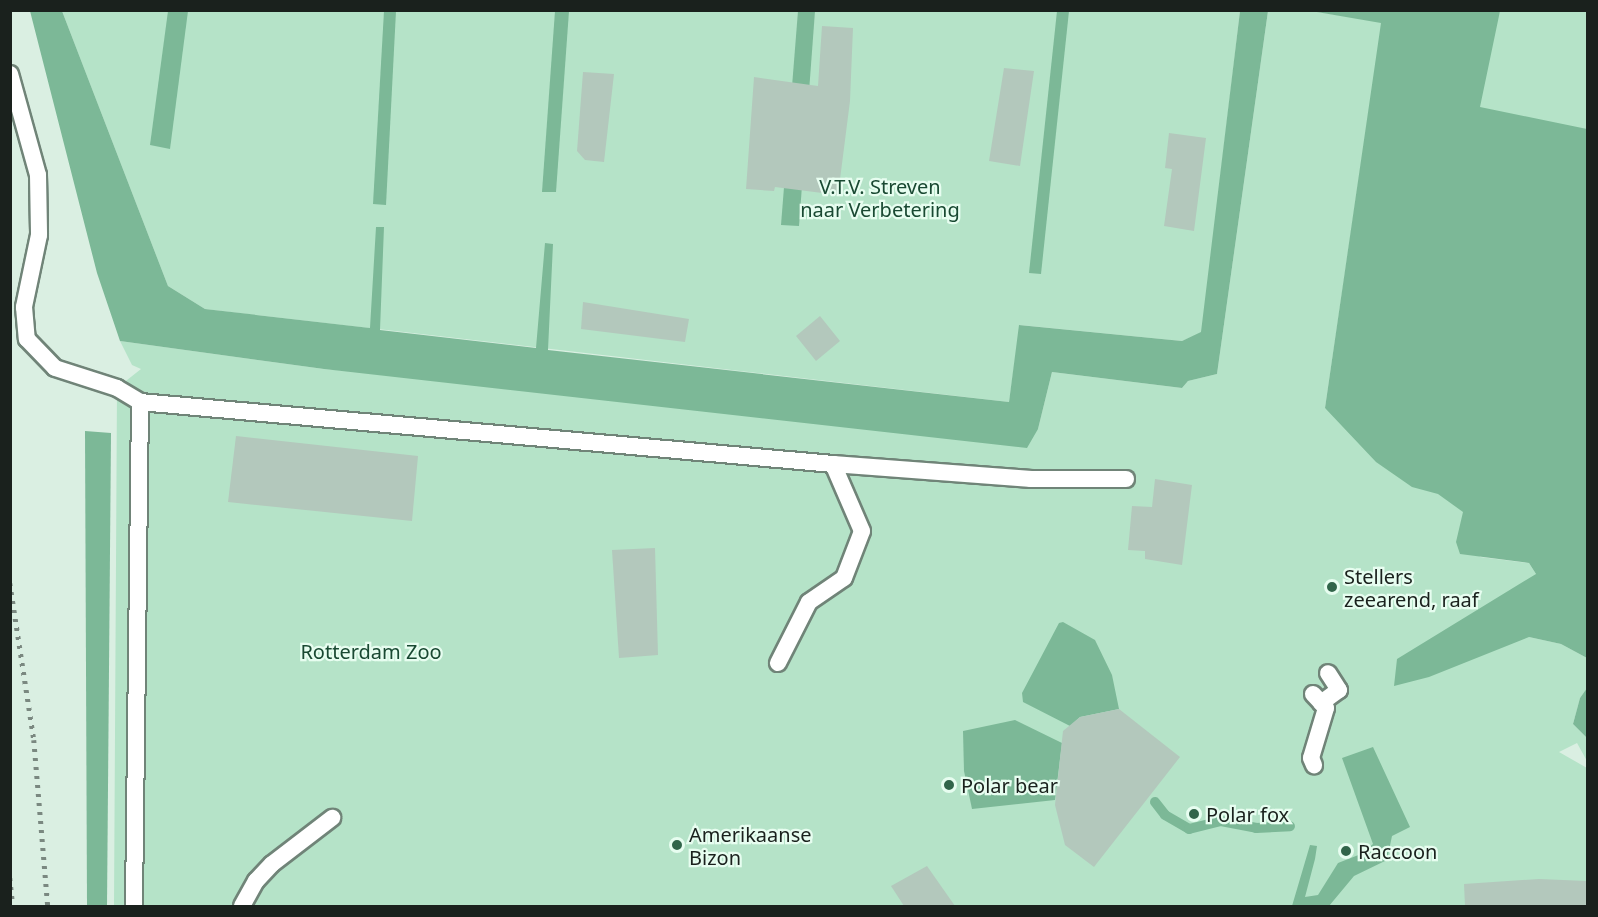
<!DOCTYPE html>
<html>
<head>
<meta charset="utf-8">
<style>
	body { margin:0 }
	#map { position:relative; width:1598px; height:917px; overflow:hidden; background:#daefe2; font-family:"Noto Sans",sans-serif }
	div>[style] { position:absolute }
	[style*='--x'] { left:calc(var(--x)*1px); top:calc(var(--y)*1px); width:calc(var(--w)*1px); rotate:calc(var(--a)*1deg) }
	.green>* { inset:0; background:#b5e3c8 }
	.water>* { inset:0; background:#7cb897 }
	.stream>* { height:10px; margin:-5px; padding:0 5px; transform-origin:5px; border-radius:5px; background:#7cb897 }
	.building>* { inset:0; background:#b3c8bc }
	.roads { filter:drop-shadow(2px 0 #708478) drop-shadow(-2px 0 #708478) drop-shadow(0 2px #708478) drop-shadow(0 -2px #708478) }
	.lane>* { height:16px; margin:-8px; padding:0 8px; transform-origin:8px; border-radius:8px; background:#fff }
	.rail>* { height:4.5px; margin-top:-2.25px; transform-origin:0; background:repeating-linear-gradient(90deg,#7a8880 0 3px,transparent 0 9px) }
	.dots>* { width:16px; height:16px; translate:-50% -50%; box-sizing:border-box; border:3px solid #e7fdf0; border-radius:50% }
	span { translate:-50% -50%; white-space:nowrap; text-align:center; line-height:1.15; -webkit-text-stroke:4.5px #e7fdf0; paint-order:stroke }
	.park-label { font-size:20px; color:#194932 }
	.poi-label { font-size:20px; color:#1a211d }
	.left { translate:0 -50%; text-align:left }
	.frame { position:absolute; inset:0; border:12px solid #1a211d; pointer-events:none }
</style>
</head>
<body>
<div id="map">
	<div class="green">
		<i style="clip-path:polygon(62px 11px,1240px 11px,1202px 333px,1182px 341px,1020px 325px,1009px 402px,205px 309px,168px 286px)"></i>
		<i style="clip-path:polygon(1268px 11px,1311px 11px,1382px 22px,1325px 408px,1467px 502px,1480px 557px,1529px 563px,1536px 574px,1529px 637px,1561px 644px,1587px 658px,1587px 688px,1580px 698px,1573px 724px,1587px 738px,1587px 761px,1577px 743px,1559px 752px,1587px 768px,1587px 906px,114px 906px,117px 388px,141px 369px,132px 365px,120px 341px,324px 369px,1038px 429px,1052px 372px,1182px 388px,1188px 381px,1217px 374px)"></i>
		<i style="clip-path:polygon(1497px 11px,1587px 11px,1587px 143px,1474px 117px)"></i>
	</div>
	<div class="water">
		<i style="clip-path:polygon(30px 11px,62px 11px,168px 286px,205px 309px,370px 328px,376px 227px,384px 227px,380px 330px,536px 348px,545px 243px,553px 244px,548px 350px,1009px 402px,1019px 325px,1182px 341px,1201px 332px,1240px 11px,1268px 11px,1217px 374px,1188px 381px,1182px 388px,1052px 372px,1038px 429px,1027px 448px,324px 369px,120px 341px,97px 273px)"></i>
		<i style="clip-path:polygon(168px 11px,188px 11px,170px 149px,150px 145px)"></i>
		<i style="clip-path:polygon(384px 11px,396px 11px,386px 205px,373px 204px)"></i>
		<i style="clip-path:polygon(555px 11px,569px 11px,556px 192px,542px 192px)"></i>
		<i style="clip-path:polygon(798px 11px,815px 11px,799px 226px,781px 225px)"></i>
		<i style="clip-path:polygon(1057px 11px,1069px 11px,1041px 274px,1029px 273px)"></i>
		<i style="clip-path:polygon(1311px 11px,1500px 11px,1480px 107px,1587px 129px,1587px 658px,1561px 644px,1529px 637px,1429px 677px,1394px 686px,1397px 659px,1536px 574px,1529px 563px,1460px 554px,1456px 542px,1463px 512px,1438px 494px,1412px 487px,1376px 462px,1325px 408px,1381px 23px)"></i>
		<i style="clip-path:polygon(85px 431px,111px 433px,107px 906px,87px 906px)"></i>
		<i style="clip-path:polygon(1063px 622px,1095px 640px,1112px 675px,1119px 709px,1080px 717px,1070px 726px,1023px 702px,1022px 693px,1059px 623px)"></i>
		<i style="clip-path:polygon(1587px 688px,1587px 738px,1573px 724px,1580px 698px)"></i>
		<i style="clip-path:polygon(1015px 720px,1062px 743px,1055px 800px,972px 809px,964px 771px,963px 731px)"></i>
		<i style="clip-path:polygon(1373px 747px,1410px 827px,1392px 836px,1387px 860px,1354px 876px,1329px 906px,1292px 906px,1310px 845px,1317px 846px,1315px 859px,1305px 897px,1318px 895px,1338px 863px,1361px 854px,1373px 844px,1342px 758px)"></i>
	</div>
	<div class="stream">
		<i style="--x:1155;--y:802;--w:16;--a:52"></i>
		<i style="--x:1165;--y:815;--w:28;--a:30"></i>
		<i style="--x:1189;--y:829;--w:33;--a:-14"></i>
		<i style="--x:1221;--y:821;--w:36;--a:11"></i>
		<i style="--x:1256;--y:828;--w:34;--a:-3"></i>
	</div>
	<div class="building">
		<i style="clip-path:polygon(822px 26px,853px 28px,850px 101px,838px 195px,775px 187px,774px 191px,746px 189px,754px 77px,818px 86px)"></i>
		<i style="clip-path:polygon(1004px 68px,1034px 71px,1020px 166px,989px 161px)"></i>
		<i style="clip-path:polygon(583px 72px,614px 74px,604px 162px,585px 160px,577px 151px)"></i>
		<i style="clip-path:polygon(1169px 133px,1206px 138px,1194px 231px,1164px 226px,1172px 169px,1165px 168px)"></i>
		<i style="clip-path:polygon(583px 302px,689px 319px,685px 342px,581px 329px)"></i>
		<i style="clip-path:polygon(820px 316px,840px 341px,816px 361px,796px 336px)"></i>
		<i style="clip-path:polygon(236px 436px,418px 456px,412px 521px,228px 502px)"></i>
		<i style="clip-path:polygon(1155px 479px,1192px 485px,1182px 565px,1145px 559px,1145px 551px,1128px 550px,1132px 506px,1152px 507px)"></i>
		<i style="clip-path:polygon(655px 548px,658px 655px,619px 658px,612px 550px)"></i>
		<i style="clip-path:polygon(1119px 709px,1180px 757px,1094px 867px,1065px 845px,1055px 805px,1063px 731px,1080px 717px)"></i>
		<i style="clip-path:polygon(927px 866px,955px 906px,904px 906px,891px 886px)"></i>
		<i style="clip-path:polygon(1539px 879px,1587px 881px,1587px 906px,1465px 906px,1464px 884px)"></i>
	</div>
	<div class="roads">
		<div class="lane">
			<i style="--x:10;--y:74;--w:105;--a:74.5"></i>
			<i style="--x:38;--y:175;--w:60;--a:89"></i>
			<i style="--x:39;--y:235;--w:74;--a:101.8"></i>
			<i style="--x:24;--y:307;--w:32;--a:85"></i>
			<i style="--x:27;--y:339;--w:40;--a:46"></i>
			<i style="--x:55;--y:368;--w:65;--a:17.9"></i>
			<i style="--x:117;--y:388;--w:27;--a:31"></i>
			<i style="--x:140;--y:402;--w:696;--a:5.11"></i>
			<i style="--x:833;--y:464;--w:199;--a:4.3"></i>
			<i style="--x:1031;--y:479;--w:95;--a:0"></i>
			<i style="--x:778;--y:663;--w:68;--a:-63.1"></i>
			<i style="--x:809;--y:602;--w:42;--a:-34.4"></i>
			<i style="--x:844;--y:578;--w:50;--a:-69"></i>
			<i style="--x:862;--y:531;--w:73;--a:-113.4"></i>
			<i style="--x:1313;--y:694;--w:19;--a:47"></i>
			<i style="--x:1326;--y:708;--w:52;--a:106.7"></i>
			<i style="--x:1311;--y:758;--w:8;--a:67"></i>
			<i style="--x:1321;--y:703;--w:22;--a:-36"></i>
			<i style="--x:1339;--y:690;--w:20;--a:-123"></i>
			<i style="--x:134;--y:906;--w:504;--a:-89.32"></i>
			<i style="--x:242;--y:906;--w:29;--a:-61"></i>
			<i style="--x:256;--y:881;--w:23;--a:-47"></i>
			<i style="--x:272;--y:864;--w:76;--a:-37.5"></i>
		</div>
	</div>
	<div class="rail">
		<i style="--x:10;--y:583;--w:159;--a:81.3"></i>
		<i style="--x:34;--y:740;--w:167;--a:85.2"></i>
		<i style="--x:10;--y:878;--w:28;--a:84"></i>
	</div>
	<div class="dots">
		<i style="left:1332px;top:587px;background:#31654a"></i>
		<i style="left:949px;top:785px;background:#31654a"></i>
		<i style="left:1194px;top:814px;background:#31654a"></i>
		<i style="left:677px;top:845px;background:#31654a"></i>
		<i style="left:1346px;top:851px;background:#31654a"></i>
	</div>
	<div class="park-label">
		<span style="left:880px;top:198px">V.T.V. Streven<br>naar Verbetering</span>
		<span style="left:371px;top:651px">Rotterdam Zoo</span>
	</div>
	<div class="poi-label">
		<span class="left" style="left:1344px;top:588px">Stellers<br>zeearend, raaf</span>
		<span class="left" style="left:961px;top:785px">Polar bear</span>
		<span class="left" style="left:1206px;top:814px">Polar fox</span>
		<span class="left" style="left:689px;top:846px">Amerikaanse<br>Bizon</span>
		<span class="left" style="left:1358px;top:851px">Raccoon</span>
	</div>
	<div class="frame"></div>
</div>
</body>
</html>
